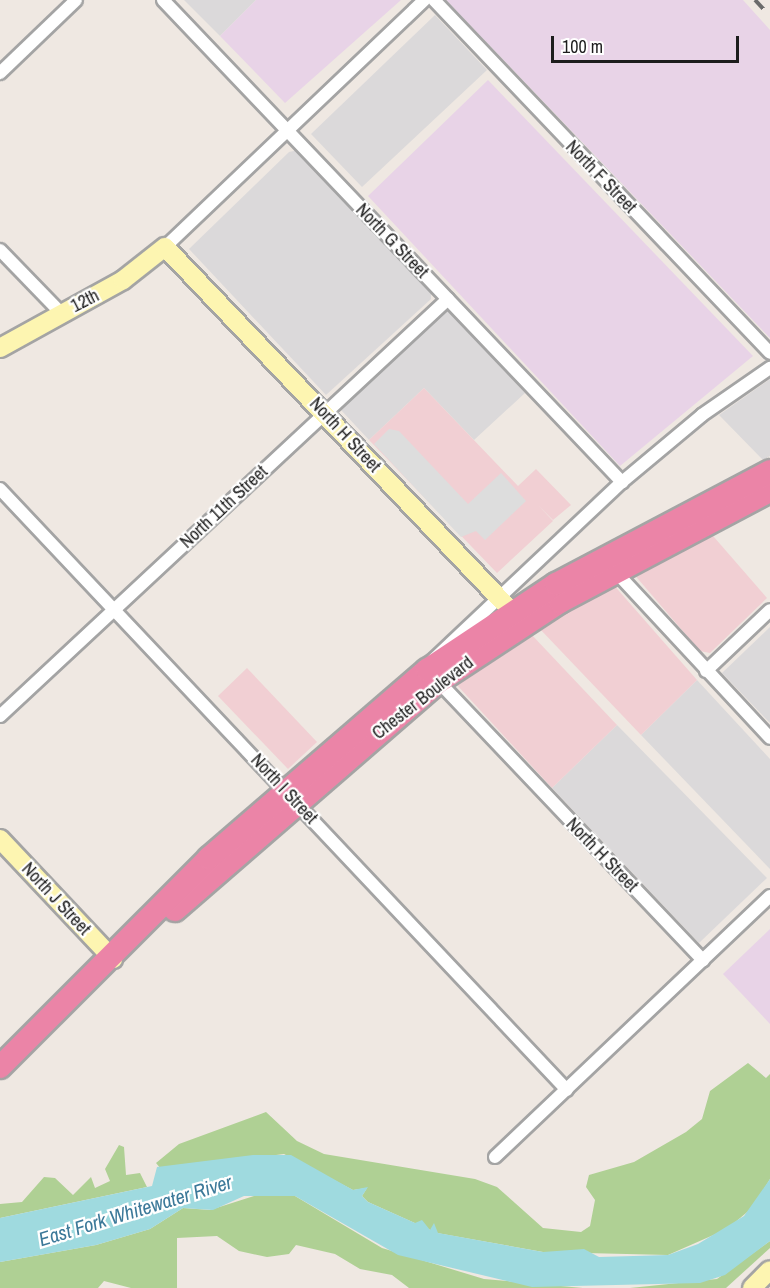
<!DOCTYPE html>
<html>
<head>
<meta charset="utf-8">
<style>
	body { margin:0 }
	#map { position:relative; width:770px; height:1288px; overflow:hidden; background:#efe8e2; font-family:"Archivo Narrow",sans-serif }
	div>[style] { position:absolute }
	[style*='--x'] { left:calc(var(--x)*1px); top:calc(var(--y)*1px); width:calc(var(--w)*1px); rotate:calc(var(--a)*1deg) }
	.residential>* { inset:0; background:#dbd9da }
	.commercial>* { inset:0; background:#f1cfd3 }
	.industrial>* { inset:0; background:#e8d3e7 }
	.forest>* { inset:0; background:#afd094 }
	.parking>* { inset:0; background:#ddd }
	.water>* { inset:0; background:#9fdadf }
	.roads { filter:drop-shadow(2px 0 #a4a4a4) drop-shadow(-2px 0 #a4a4a4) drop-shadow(0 2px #a4a4a4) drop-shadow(0 -2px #a4a4a4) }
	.street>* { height:12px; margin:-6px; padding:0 6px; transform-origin:6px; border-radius:6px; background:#fff }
	.secondary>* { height:18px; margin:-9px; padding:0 9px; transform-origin:9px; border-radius:9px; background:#fdf5b1 }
	.highway>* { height:22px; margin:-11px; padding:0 11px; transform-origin:11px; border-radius:11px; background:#eb84a7 }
	.rail>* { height:4px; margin-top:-2px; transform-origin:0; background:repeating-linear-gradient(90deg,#6b6b6b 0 12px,transparent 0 24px) }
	span { translate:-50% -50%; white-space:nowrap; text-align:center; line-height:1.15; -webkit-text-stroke:4.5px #fff; paint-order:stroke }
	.street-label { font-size:18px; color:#1d1d1d }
	.water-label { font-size:20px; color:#3c7999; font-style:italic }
	.scale { position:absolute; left:551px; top:36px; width:188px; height:27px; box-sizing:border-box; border:3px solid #1d1d1d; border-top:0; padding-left:8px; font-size:18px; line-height:21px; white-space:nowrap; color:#1d1d1d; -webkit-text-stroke:4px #fff; paint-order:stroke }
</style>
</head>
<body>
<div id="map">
	<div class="residential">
		<i style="clip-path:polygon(184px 0,256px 0,220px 36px)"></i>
		<i style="clip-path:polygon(435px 15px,487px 70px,362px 187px,311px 134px)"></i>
		<i style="clip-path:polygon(298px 150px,431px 292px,431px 299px,326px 395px,189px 249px,289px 152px)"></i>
		<i style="clip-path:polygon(449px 309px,525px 393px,474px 440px,424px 388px,369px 440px,341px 410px)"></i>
		<i style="clip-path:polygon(770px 379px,770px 456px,763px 460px,719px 415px)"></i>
		<i style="clip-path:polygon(770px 627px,770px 723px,722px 673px)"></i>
		<i style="clip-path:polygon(697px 680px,770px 759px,770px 869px,641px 735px)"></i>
		<i style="clip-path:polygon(617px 725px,767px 878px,699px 943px,552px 788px)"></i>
	</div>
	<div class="commercial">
		<i style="clip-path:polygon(424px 388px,518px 486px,536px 469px,571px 505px,553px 520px,538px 505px,553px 521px,497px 573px,369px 440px)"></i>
		<i style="clip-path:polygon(707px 529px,767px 598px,710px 653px,700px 651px,632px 572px)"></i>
		<i style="clip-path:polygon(612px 583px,697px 680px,641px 735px,539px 628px)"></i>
		<i style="clip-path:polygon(530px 633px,617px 725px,552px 788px,456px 684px)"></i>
		<i style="clip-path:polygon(247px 668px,317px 742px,288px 769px,218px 696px)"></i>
	</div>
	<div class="industrial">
		<i style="clip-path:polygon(256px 0,401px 0,285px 103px,220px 36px)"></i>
		<i style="clip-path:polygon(446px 0,743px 0,770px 30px,770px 338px)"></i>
		<i style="clip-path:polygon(488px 80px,753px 356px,620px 466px,368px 196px)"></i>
		<i style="clip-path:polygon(770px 929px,770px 1024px,723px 974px)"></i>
	</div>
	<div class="forest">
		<i style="clip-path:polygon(748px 1063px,766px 1078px,770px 1074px,770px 1179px,752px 1208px,727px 1229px,668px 1255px,543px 1252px,437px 1233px,368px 1202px,362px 1196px,367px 1188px,353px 1190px,284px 1154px,161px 1169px,156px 1163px,179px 1144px,266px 1112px,297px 1141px,324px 1154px,475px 1179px,497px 1187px,543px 1228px,581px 1232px,590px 1226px,595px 1200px,586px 1187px,589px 1175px,634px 1162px,686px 1132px,702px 1119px,710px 1091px)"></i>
		<i style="clip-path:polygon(119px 1145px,124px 1147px,126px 1175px,140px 1173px,147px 1187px,0 1218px,0 1204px,22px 1202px,44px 1177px,55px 1178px,73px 1195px,91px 1177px,95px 1188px,110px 1181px,105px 1169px)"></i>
		<i style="clip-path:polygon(254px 1196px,295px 1196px,382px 1248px,484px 1279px,583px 1288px,409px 1288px,392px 1275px,360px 1269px,335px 1254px,296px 1245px,289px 1254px,267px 1257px,239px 1251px,217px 1236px,177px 1238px,177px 1288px,131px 1288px,104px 1281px,98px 1288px,0 1288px,0 1262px,96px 1245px,150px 1229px,183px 1208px,210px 1210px)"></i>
		<i style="clip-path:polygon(770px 1241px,770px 1248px,726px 1288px,630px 1288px,717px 1279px)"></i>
	</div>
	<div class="parking">
		<i style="clip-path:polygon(389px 429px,399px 431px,468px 504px,501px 473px,526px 501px,485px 540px,476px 531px,461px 537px,374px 444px)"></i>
	</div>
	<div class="water">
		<i style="clip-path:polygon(253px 1155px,291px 1155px,353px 1190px,368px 1187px,362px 1196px,368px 1202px,415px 1223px,422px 1220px,430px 1230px,434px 1223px,438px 1233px,543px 1252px,584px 1249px,599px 1257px,668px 1255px,698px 1244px,744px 1216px,770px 1179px,770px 1241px,725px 1275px,700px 1283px,532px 1287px,398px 1255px,295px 1196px,244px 1196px,213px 1210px,183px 1208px,150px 1229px,96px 1245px,0 1262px,0 1218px,152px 1186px,157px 1167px)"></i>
	</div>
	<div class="roads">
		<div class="street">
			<i style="--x:163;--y:0;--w:666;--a:46.4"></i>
			<i style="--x:434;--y:0;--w:487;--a:46.4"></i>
			<i style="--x:0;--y:73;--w:105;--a:-43.8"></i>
			<i style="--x:165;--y:247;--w:358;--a:-43.6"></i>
			<i style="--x:0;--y:250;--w:88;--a:45.9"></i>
			<i style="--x:0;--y:489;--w:826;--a:46.67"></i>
			<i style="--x:614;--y:570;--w:229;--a:47.1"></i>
			<i style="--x:434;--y:659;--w:258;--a:-43.3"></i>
			<i style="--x:622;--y:482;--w:104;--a:-39.9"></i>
			<i style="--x:702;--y:415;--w:83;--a:-34.7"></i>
			<i style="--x:706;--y:671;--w:88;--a:-43.6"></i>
			<i style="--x:436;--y:679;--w:388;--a:46.5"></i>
			<i style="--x:0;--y:716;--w:612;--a:-42.95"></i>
			<i style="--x:495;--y:1157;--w:379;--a:-43.5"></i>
		</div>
		<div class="secondary">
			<i style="--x:0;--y:348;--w:141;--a:-28.9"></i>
			<i style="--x:123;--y:280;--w:53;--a:-38.2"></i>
			<i style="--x:165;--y:247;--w:518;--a:46.41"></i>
			<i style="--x:0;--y:839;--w:165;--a:46.7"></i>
			<i style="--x:752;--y:1288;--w:25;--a:-45"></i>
		</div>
		<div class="highway">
			<i style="--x:175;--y:910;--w:348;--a:-40.9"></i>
			<i style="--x:438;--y:682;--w:146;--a:-33.3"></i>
			<i style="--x:560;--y:602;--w:238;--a:-27.9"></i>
			<i style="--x:0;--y:1067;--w:296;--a:-45"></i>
			<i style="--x:209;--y:858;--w:288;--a:-40.8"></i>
			<i style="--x:427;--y:670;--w:155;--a:-33.7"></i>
			<i style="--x:556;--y:584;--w:242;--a:-27.8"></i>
		</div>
	</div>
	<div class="rail">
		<i style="--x:755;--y:0;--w:22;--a:47"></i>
	</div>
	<div class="street-label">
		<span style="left:601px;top:177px;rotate:46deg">North F Street</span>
		<span style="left:392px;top:241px;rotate:46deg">North G Street</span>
		<span style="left:85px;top:301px;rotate:-27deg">12th</span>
		<span style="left:345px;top:435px;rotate:47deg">North H Street</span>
		<span style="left:224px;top:507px;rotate:-43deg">North 11th Street</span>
		<span style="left:423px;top:698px;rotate:-38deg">Chester Boulevard</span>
		<span style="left:284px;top:789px;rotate:47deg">North I Street</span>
		<span style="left:602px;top:855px;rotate:46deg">North H Street</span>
		<span style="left:56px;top:899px;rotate:47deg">North J Street</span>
	</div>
	<div class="water-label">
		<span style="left:135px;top:1210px;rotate:-17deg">East Fork Whitewater River</span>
	</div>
	<div class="scale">100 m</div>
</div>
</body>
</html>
